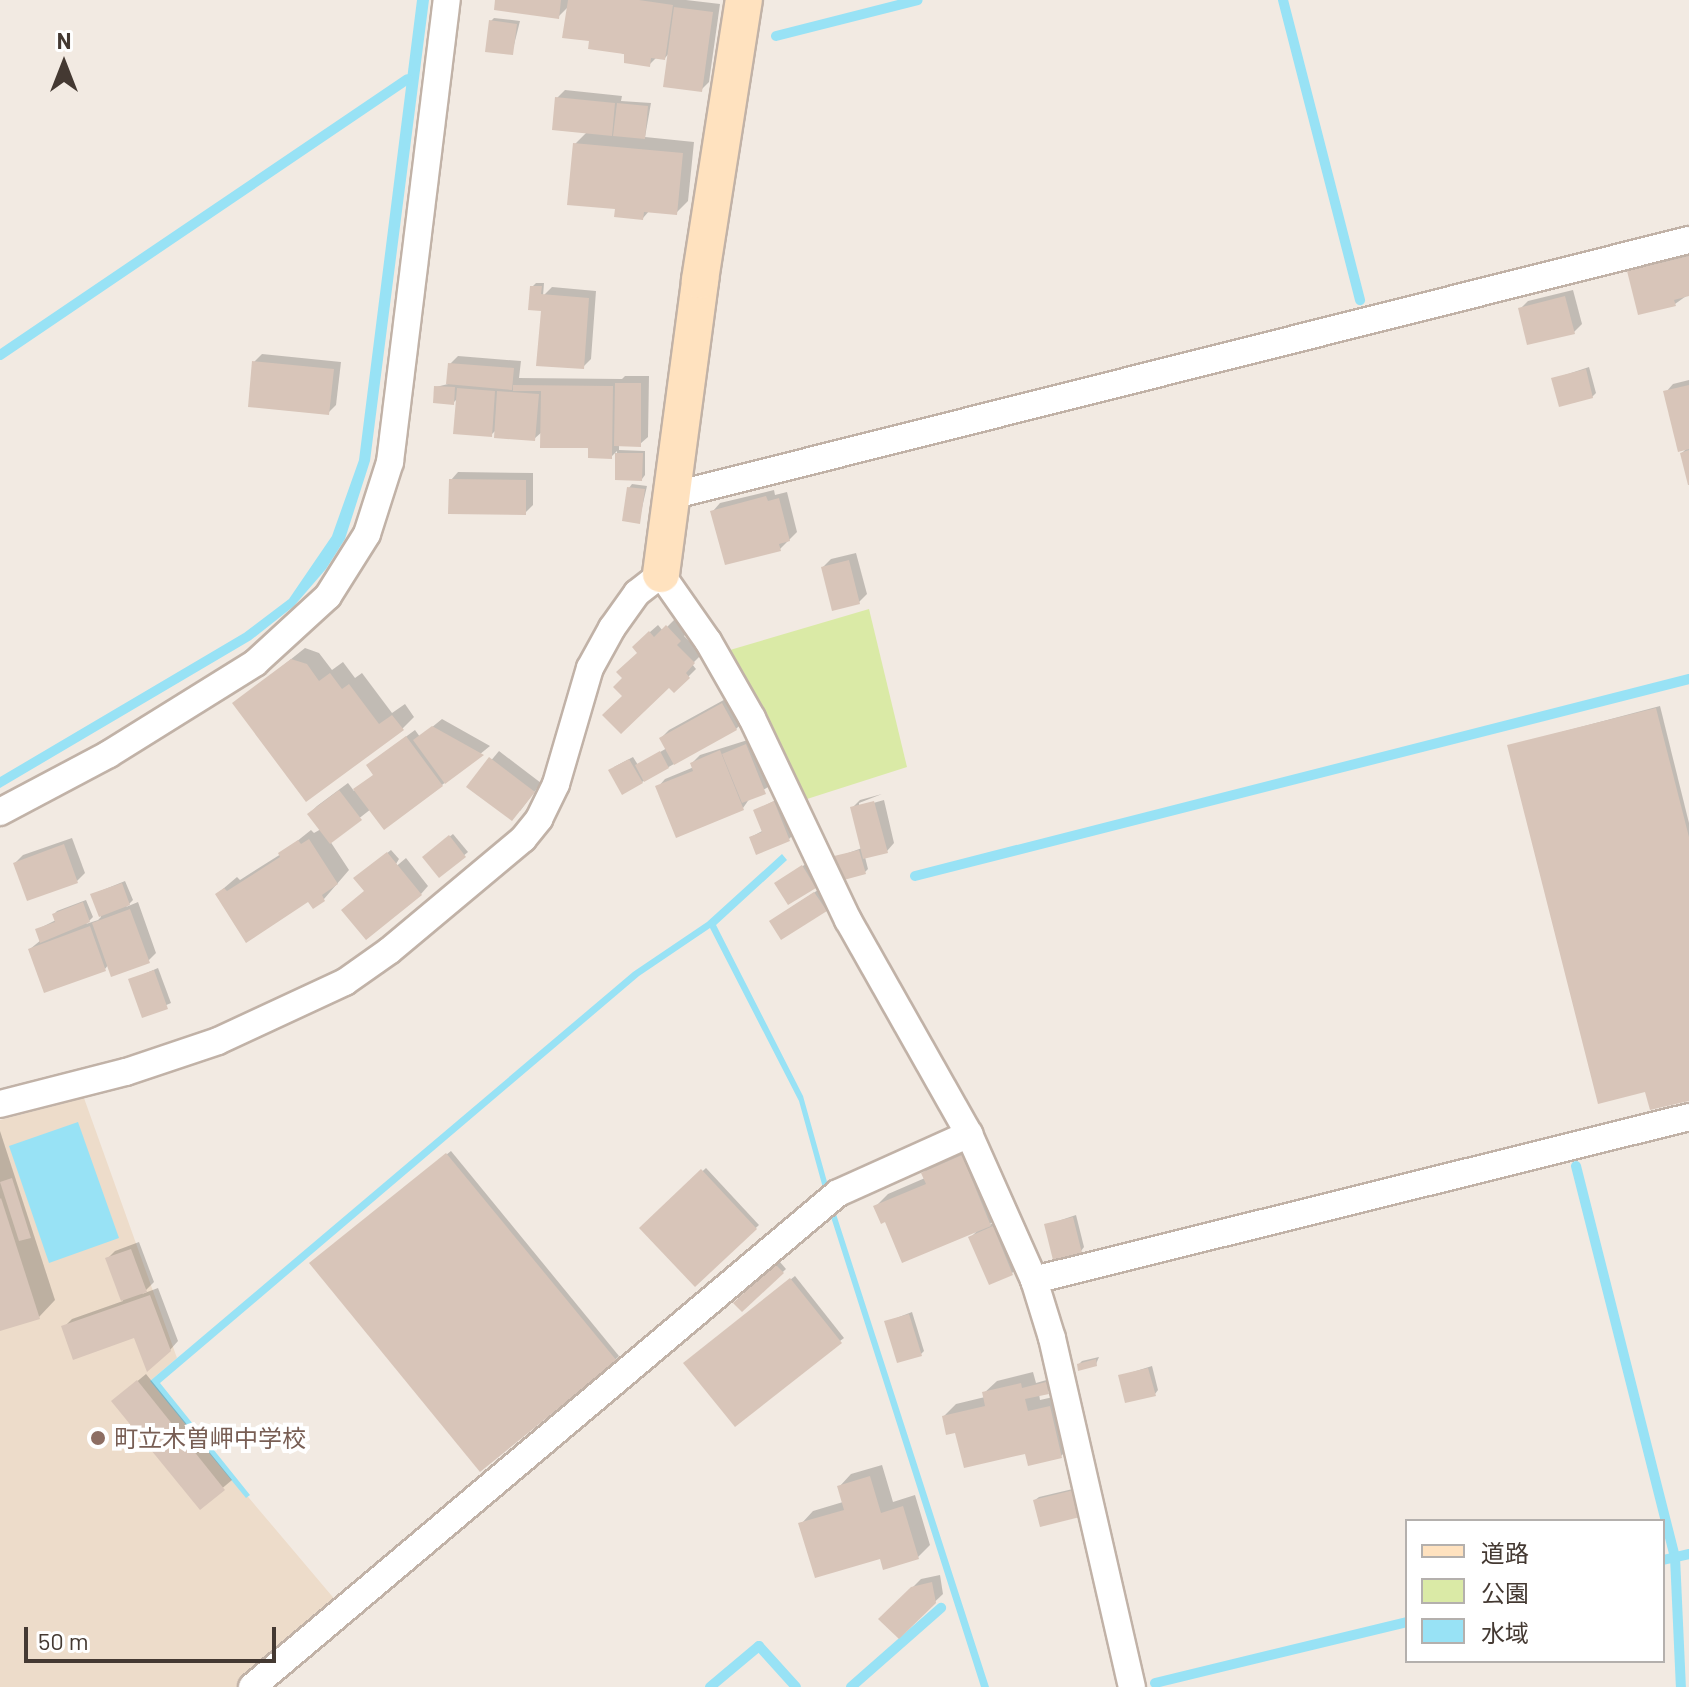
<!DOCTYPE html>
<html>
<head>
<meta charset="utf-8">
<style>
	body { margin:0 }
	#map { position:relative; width:1689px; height:1687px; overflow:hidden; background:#f2eae2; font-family:Barlow,"Noto Sans JP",sans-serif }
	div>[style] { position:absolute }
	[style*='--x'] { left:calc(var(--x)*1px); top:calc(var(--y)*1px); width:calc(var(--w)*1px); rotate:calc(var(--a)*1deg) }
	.education>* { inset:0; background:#eddcca }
	.green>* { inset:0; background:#daeaa6 }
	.water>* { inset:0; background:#98e2f5 }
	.shadow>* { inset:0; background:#0003 }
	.stream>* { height:10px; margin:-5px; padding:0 5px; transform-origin:5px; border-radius:5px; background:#98e2f5 }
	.building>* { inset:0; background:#d8c5b9 }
	.roads { filter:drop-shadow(2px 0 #c1b2a7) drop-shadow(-2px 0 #c1b2a7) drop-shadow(0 2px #c1b2a7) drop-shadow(0 -2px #c1b2a7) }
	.street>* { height:26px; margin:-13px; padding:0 13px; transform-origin:13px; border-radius:13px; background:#fff }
	.secondary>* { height:36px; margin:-18px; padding:0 18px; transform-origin:18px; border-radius:18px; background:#ffe2bf }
	.dots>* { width:22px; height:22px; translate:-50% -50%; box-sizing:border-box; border:4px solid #fff; border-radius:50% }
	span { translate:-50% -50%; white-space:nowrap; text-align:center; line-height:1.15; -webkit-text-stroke:8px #fff; paint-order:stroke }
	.education-label { font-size:24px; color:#785e54 }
	.left { translate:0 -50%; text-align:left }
	.legend { position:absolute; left:1405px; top:1519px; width:260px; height:144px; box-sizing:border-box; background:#fff; border:2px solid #b4b0ad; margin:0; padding:10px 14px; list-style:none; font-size:24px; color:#443932 }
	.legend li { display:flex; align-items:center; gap:16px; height:40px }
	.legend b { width:40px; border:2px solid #b4b0ad }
	.north { position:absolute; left:24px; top:24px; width:80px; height:80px; -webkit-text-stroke:6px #fff; paint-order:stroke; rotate:0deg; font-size:22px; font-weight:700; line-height:32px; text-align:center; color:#443932 }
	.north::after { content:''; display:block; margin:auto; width:28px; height:36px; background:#443932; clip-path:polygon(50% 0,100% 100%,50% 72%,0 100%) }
	.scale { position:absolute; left:24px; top:1627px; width:252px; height:36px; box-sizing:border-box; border:4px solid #443932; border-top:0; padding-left:10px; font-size:24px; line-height:28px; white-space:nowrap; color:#443932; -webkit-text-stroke:6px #fff; paint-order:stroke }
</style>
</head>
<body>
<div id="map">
	<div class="education">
		<i style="clip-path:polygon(84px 1098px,177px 1358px,150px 1381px,337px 1602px,236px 1687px,0 1687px,0 1120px)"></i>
	</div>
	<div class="green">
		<i style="clip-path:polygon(869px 609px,907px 767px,807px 799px,730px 650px)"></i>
	</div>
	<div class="water">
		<i style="clip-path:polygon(417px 0,429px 0,370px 461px,345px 539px,326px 569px,294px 606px,251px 640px,0 788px,0 777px,244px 633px,289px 599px,332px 536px,359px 460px)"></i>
		<i style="clip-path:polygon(782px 854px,787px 860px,716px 925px,803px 1096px,836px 1214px,989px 1687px,981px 1687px,831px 1217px,799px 1101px,710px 928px,639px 976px,160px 1383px,250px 1495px,246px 1498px,150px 1381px,633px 972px,707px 922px)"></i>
		<i style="clip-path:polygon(78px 1122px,119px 1238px,49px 1263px,9px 1146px)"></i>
	</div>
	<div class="shadow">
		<i style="clip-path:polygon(497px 0,686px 0,720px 4px,709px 82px,701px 90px,670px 52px,665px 58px,657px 57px,649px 65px,591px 40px,569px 6px,558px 17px)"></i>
		<i style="clip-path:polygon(494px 18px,520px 21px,512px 53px,491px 21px)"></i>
		<i style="clip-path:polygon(565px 90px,622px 96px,621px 101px,651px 103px,645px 137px,694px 142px,688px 201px,676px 213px,650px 210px,643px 218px,617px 207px,575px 144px,587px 132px,557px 98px)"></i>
		<i style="clip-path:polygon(1689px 251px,1689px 294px,1675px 304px,1629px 272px,1637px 264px)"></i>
		<i style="clip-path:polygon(536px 283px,544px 283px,543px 296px,552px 287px,596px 291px,591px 359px,583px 367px,532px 287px)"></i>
		<i style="clip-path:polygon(1573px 290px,1582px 324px,1574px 332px,1520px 309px,1528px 301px)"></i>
		<i style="clip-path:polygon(262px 354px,341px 362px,336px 405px,328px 413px,254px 362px)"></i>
		<i style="clip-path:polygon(458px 356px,521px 361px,519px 378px,622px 379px,625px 376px,649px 376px,648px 437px,640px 444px,619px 444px,619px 450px,645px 451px,645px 475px,642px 479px,617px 478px,617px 451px,611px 457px,543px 431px,534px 439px,496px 430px,491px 435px,458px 398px,453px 403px,436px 387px,448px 384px,450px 364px)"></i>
		<i style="clip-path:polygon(1589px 367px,1596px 393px,1592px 397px,1553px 379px)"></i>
		<i style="clip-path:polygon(1689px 380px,1689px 481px,1682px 453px,1688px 447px,1666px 392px,1673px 384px)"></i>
		<i style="clip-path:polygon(458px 472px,533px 473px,533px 505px,525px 513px,451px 480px)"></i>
		<i style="clip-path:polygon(632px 484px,647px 486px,639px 521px,629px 488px)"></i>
		<i style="clip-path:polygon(774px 490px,775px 495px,787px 492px,797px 532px,780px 549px,713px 511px,720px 503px)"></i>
		<i style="clip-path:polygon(856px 553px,867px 594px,859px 602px,823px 567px,831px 559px)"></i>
		<i style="clip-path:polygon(675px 619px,688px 632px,684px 636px,702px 654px,692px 664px,696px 669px,674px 691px,669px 685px,624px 696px,642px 639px,658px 625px,663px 631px)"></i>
		<i style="clip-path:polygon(305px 648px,319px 653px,332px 670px,343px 662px,355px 678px,362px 673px,392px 713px,405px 704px,414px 717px,402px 729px,235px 704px)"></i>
		<i style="clip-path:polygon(731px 696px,744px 721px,736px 729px,642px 782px,614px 767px,633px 757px,638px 765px,667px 748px,661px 738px,669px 730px)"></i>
		<i style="clip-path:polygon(1660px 706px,1689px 823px,1689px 1098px,1509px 746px)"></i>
		<i style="clip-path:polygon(442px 719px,490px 746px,442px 785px,371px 809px,330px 841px,349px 870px,324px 899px,313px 906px,309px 900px,217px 894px,237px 877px,240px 880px,281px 854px,311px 830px,314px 833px,321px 829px,309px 814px,317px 806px,348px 783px,354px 791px,375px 774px,377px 758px,415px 730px,420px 737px)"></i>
		<i style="clip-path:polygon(754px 738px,773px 784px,750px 798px,743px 808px,658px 787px,665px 779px,694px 767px,692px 763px,700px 755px)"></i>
		<i style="clip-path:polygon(499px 751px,541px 783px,520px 811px,469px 787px)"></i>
		<i style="clip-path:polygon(882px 794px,859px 803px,859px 807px,884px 800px,894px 843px,887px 851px,865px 857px,868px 869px,864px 873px,837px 857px,862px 848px,852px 808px,860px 800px)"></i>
		<i style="clip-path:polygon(778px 799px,792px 836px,789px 839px,751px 837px,764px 830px,756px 810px)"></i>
		<i style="clip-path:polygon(453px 834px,468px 852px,439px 876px,428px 854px)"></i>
		<i style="clip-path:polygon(72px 838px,85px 873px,77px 881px,15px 863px,23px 855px)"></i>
		<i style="clip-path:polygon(391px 850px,399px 859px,393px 869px,406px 858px,428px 886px,421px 894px,366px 890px,359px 875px)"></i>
		<i style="clip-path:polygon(806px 864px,818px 883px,815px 886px,780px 880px)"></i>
		<i style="clip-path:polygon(125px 881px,133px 900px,126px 907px,138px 902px,156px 953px,148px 961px,109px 964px,105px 969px,30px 949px,41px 940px,38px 929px,56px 920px,54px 914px,57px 911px,86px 900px,93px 917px,86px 924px,98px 920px,101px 917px,93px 894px)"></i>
		<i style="clip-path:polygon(818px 890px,829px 906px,825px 910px,775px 918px)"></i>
		<i style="clip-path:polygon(158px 968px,171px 1003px,143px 1015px,130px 980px)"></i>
		<i style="clip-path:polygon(0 1131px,55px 1300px,39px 1317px,0 1329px)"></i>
		<i style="clip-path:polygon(974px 1145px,1002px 1212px,989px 1225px,1001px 1220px,1020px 1265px,1012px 1273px,990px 1282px,971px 1237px,980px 1228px,886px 1219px,876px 1206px,888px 1194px,925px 1178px,923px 1173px,935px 1161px)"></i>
		<i style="clip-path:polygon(451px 1151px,619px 1356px,615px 1360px,315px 1260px)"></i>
		<i style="clip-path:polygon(706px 1168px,759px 1225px,695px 1284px,641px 1228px)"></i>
		<i style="clip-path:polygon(1076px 1215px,1084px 1247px,1081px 1251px,1046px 1225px)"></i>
		<i style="clip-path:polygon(139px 1242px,154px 1282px,142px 1294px,158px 1288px,178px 1341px,170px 1350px,136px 1335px,64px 1327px,72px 1319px,123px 1301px,107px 1259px,115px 1251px)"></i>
		<i style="clip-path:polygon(780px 1262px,786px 1269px,742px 1310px,736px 1303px)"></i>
		<i style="clip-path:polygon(795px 1276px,844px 1338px,840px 1341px,689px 1360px)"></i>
		<i style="clip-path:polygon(912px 1312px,924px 1351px,921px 1354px,886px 1322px)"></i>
		<i style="clip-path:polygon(1099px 1357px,1096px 1364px,1079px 1364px,1082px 1361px)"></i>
		<i style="clip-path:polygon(1152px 1366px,1158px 1390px,1155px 1394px,1120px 1376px)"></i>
		<i style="clip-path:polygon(1033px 1372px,1036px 1383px,1050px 1379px,1052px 1389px,1039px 1394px,1040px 1400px,1062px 1395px,1073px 1444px,1061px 1456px,1026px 1451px,957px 1430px,944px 1416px,956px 1404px,985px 1397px,984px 1393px,997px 1381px)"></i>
		<i style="clip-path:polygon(146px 1374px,232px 1480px,200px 1507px,122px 1394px)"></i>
		<i style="clip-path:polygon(882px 1465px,893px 1502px,915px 1495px,930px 1545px,918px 1557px,882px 1556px,801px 1524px,813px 1511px,843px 1502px,839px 1487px,851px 1474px)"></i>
		<i style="clip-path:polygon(1077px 1488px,1083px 1512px,1035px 1500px,1039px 1497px)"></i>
		<i style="clip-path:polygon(940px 1575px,943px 1594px,899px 1636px,881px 1619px,921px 1579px)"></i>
	</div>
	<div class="stream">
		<i style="--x:1283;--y:0;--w:310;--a:75.6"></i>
		<i style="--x:776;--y:36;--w:146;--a:-14.2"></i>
		<i style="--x:0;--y:355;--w:492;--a:-34.1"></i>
		<i style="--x:915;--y:876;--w:799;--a:-14.28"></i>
		<i style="--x:1576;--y:1166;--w:403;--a:75.8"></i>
		<i style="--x:1675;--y:1557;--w:130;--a:87.4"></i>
		<i style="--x:1663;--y:1560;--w:27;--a:-13"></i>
		<i style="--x:1155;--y:1683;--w:259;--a:-13.6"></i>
		<i style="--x:710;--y:1687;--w:64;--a:-39.9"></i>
		<i style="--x:759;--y:1646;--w:55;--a:47.9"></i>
		<i style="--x:851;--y:1687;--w:120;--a:-41.3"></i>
	</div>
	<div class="building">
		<i style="clip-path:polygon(495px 0,561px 0,559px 19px,494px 10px)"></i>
		<i style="clip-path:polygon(568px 0,639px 0,673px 5px,665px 60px,651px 58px,650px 67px,624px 63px,624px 54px,588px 49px,589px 41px,562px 38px)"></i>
		<i style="clip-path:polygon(674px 7px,713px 12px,702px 92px,663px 87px)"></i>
		<i style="clip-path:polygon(489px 20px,517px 24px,513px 55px,485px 52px)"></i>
		<i style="clip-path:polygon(555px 97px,615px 103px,612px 136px,552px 130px)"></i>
		<i style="clip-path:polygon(617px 103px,648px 106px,645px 139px,613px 136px)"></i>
		<i style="clip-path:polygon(573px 143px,683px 153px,677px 215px,644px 212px,643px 220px,614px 217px,615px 209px,567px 205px)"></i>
		<i style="clip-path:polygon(1689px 256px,1689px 296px,1674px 300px,1676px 306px,1638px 315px,1627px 271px)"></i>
		<i style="clip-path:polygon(530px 286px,542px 286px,541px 294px,589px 298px,584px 369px,536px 366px,541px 311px,528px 310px)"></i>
		<i style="clip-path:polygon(1565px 296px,1575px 334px,1527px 345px,1518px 308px)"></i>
		<i style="clip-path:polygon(252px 361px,334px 369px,329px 415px,248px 407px)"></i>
		<i style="clip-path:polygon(448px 363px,514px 368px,512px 390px,446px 384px)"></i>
		<i style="clip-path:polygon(1586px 369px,1593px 398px,1559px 407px,1551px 378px)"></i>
		<i style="clip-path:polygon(615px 383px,641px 383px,641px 447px,614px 446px)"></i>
		<i style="clip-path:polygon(513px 385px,613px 386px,612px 459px,588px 458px,588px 448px,540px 448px,541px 391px,513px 391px)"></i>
		<i style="clip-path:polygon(1689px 385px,1689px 449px,1678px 452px,1663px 391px)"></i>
		<i style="clip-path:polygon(434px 386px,455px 387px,454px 405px,433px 403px)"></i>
		<i style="clip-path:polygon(457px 388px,495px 391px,492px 437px,453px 434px)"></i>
		<i style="clip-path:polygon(497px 391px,539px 394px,535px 441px,494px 438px)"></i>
		<i style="clip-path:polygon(1689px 450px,1689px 485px,1688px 485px,1680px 453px)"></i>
		<i style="clip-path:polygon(615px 453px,643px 453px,642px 481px,615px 480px)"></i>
		<i style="clip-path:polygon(449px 479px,526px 480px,526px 515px,448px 514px)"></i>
		<i style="clip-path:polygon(627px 487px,645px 489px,640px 524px,622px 521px)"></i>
		<i style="clip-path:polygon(766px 496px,768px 501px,779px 498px,790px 541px,779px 544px,781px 551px,725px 565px,710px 511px)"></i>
		<i style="clip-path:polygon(849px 560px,860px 604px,832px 611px,821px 567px)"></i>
		<i style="clip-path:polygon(666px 625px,681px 641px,677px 645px,695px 663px,686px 673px,690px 678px,674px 693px,669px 688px,621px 734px,602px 715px,622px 696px,613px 687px,622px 678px,616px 672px,637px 653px,632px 647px,649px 631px,654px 637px)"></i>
		<i style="clip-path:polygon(291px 659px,307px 664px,319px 681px,330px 673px,342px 689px,349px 684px,379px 724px,392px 715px,404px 730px,306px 802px,232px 703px)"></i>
		<i style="clip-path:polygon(722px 703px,737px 730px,674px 765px,659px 738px)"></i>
		<i style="clip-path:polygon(1656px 708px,1689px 837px,1689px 1101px,1650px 1110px,1645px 1092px,1598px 1104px,1507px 745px)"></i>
		<i style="clip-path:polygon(432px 726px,484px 755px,445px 784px,413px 740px)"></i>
		<i style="clip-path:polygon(406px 736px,443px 786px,384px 830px,353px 789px,373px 775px,366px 765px)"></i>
		<i style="clip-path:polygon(746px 744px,766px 794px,742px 803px,722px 754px)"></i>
		<i style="clip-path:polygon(720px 750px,744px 810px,676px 838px,655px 786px,693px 771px,690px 763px)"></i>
		<i style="clip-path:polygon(660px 751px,669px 768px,644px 782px,635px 765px)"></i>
		<i style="clip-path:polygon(489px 757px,535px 792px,512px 821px,466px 787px)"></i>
		<i style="clip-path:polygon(629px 759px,643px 783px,622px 795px,608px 770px)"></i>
		<i style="clip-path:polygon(339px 790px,362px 820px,330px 844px,307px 814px)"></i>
		<i style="clip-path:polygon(774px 801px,790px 841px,756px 855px,749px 837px,762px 832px,753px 810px)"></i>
		<i style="clip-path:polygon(874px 801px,888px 853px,863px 859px,850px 807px)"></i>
		<i style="clip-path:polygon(449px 835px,466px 857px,439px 878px,422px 857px)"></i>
		<i style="clip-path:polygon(309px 839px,338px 884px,322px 895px,325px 901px,313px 909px,308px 902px,246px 943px,215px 894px,224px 888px,227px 891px,280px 857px,278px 853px,298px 840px,301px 844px)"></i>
		<i style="clip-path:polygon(64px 844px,78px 883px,27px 901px,13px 863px)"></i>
		<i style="clip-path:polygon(859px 850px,866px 874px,840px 881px,834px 856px)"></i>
		<i style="clip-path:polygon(387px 852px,422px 895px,366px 940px,341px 910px,364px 891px,353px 878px)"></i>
		<i style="clip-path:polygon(802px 865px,816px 888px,788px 905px,774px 883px)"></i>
		<i style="clip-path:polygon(122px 883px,130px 905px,99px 917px,90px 894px)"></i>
		<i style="clip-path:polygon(814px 892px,827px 911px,781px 940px,769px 921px)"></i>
		<i style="clip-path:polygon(83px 902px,90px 922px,40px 943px,35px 929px,55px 922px,52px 914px)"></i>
		<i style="clip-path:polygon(130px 909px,150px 963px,111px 977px,92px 923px)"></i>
		<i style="clip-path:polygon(90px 926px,106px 971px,44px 993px,28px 949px)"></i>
		<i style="clip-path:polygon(154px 970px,168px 1009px,142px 1018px,128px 979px)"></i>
		<i style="clip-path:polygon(446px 1153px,617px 1361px,480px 1472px,309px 1263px)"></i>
		<i style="clip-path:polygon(962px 1155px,991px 1226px,902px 1263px,885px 1222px,881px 1224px,873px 1206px,926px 1184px,921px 1173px)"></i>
		<i style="clip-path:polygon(701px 1169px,757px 1229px,695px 1287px,639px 1228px)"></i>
		<i style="clip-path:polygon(12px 1178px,31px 1238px,19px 1241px,0 1182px)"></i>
		<i style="clip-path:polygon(1px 1198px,40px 1319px,0 1331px,0 1199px)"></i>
		<i style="clip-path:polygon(1073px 1217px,1082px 1253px,1053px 1260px,1044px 1224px)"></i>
		<i style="clip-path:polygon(993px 1226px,1013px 1275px,989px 1285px,968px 1237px)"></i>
		<i style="clip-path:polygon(131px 1249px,147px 1292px,121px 1301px,105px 1258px)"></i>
		<i style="clip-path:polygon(775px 1264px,784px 1273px,742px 1312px,733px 1303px)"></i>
		<i style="clip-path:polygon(790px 1278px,842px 1343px,735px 1427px,683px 1363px)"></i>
		<i style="clip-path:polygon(150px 1295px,171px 1351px,147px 1372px,134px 1338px,73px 1360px,61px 1326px)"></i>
		<i style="clip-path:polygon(909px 1314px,922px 1356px,897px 1363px,884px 1321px)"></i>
		<i style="clip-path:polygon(1096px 1359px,1097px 1366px,1078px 1371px,1077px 1364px)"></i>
		<i style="clip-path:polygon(1148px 1368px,1156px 1396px,1125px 1403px,1118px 1375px)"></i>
		<i style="clip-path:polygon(137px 1380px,225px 1490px,200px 1510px,111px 1401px)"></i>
		<i style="clip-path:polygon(1046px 1382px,1049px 1394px,1025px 1399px,1028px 1411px,1050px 1406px,1062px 1458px,1028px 1466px,1025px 1454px,964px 1468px,955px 1433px,946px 1435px,942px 1416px,985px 1406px,982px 1392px,1021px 1383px,1022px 1388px)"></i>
		<i style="clip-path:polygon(870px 1476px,881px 1513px,903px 1506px,919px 1559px,883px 1570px,880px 1559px,815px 1578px,798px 1523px,844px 1510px,837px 1486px)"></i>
		<i style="clip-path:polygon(1074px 1490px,1080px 1517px,1040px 1527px,1033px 1500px)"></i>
		<i style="clip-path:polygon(932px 1582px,936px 1603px,899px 1639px,878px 1619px,911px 1587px)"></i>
	</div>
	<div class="roads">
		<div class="street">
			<i style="--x:671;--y:496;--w:1050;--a:-14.12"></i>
			<i style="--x:0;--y:812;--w:123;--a:-28"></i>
			<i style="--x:109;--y:754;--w:172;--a:-31.9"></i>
			<i style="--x:255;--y:663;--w:99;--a:-42.5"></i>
			<i style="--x:328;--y:596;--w:73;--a:-57.8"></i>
			<i style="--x:367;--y:534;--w:76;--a:-72.3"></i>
			<i style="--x:390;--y:462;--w:466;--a:-83"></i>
			<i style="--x:0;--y:1104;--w:130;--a:-14.3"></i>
			<i style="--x:126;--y:1072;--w:97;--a:-18.6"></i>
			<i style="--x:218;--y:1041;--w:140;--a:-24.9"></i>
			<i style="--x:345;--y:982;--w:54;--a:-35.2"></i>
			<i style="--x:389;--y:951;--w:175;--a:-39.9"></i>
			<i style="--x:523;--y:839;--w:26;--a:-51"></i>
			<i style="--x:539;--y:819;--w:39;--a:-64"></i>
			<i style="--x:556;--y:784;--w:121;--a:-73.7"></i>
			<i style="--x:590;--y:668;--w:46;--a:-61.2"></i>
			<i style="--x:612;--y:628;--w:43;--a:-54.5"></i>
			<i style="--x:637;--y:593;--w:31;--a:-38"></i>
			<i style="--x:661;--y:574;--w:82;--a:55"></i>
			<i style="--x:708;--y:641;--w:89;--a:60.3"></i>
			<i style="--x:752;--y:718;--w:224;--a:64.6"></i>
			<i style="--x:848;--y:920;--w:246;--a:60.5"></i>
			<i style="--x:969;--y:1134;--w:160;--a:66"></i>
			<i style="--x:1034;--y:1280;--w:61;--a:72.8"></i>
			<i style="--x:1052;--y:1338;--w:358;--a:77.1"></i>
			<i style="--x:1034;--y:1280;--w:675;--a:-13.97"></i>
			<i style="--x:252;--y:1687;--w:766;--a:-40.13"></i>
			<i style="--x:838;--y:1193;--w:144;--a:-24.2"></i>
		</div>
		<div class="secondary">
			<i style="--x:661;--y:574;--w:297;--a:-82.4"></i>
			<i style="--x:700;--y:280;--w:283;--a:-81.1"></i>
		</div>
	</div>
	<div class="dots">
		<i style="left:98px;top:1438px;background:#8d6e63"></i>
	</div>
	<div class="education-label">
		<span class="left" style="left:114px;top:1438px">町立木曽岬中学校</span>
	</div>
	<ul class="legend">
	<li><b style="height:10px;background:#ffe2bf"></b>道路</li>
	<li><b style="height:22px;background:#daeaa6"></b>公園</li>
	<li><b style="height:22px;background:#98e2f5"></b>水域</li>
	</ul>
	<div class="north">N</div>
	<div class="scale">50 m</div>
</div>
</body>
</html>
